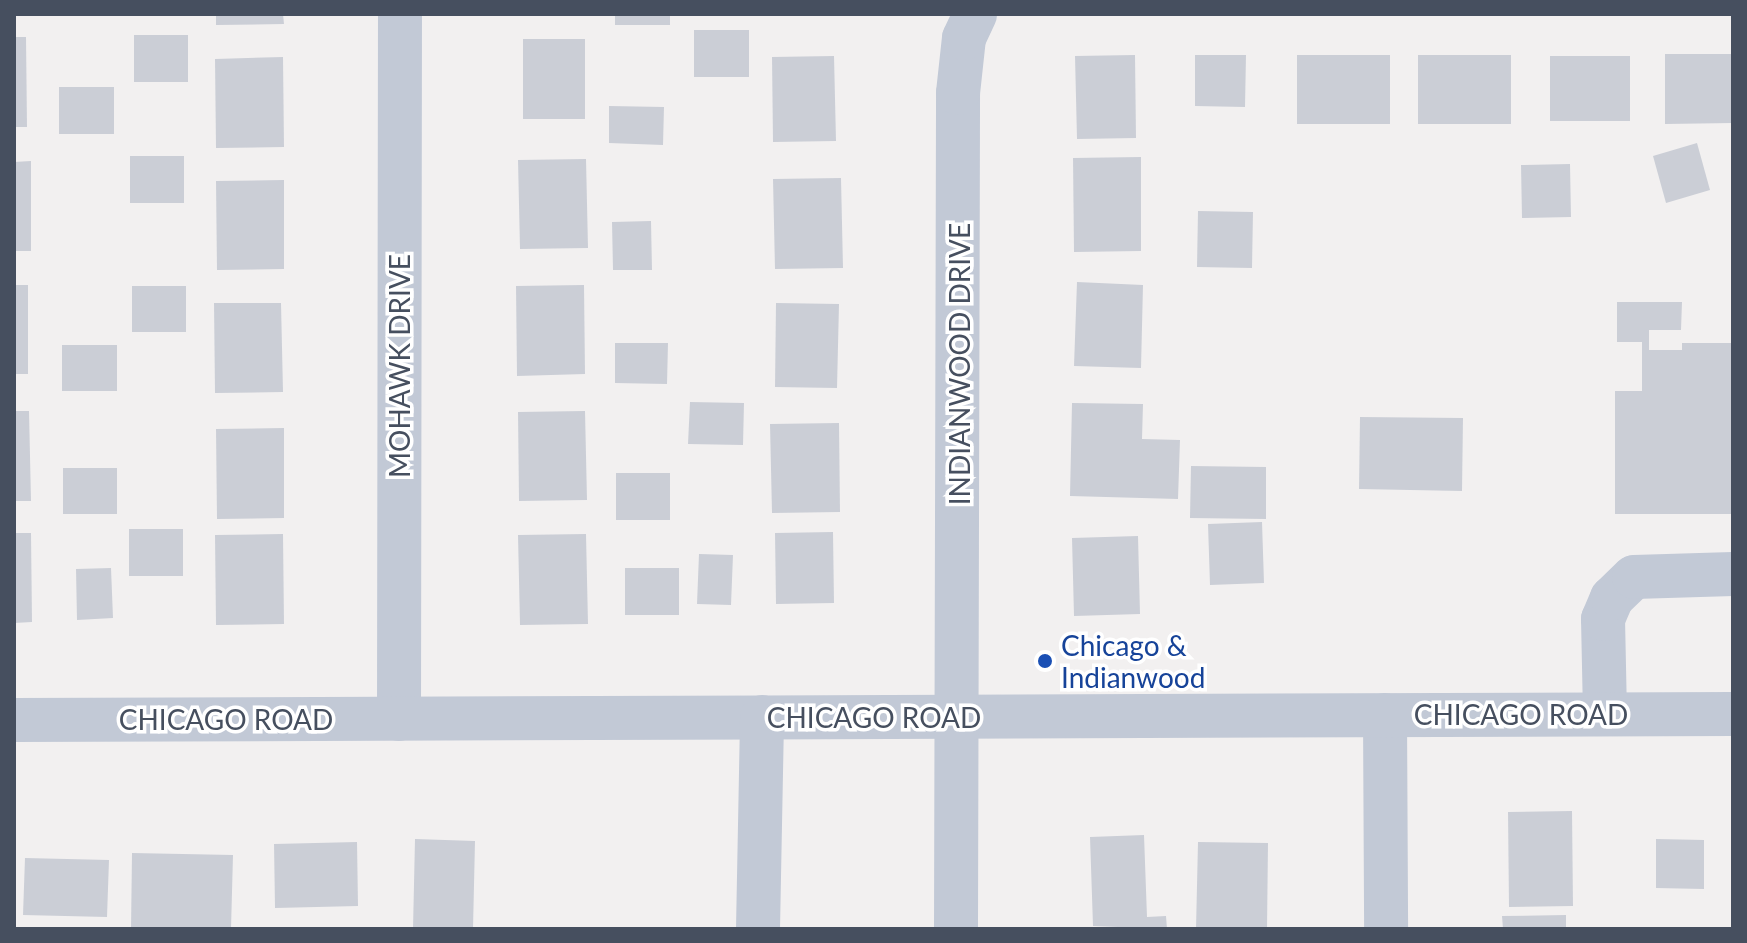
<!DOCTYPE html>
<html>
<head>
<meta charset="utf-8">
<style>
	body { margin:0 }
	#map { position:relative; width:1747px; height:943px; overflow:hidden; background:#f2f0f0; font-family:Lato,sans-serif }
	div>[style] { position:absolute }
	[style*='--x'] { left:calc(var(--x)*1px); top:calc(var(--y)*1px); width:calc(var(--w)*1px); rotate:calc(var(--a)*1deg) }
	.building>* { inset:0; background:#cbced6 }
	.minor>* { height:44px; margin:-22px; padding:0 22px; transform-origin:22px; border-radius:22px; background:#c2c9d6 }
	.dots>* { width:22px; height:22px; translate:-50% -50%; box-sizing:border-box; border:4px solid #fff; border-radius:50% }
	span { translate:-50% -50%; white-space:nowrap; text-align:center; line-height:1.15; -webkit-text-stroke:7px #fff; paint-order:stroke }
	.street-label { font-size:28px; color:#464f5f }
	.transit-label { font-size:28px; color:#164399 }
	.left { translate:0 -50%; text-align:left }
	.frame { position:absolute; inset:0; border:16px solid #464f5f; pointer-events:none }
</style>
</head>
<body>
<div id="map">
	<div class="building">
		<i style="clip-path:polygon(216px 14px,283px 14px,284px 24px,216px 25px)"></i>
		<i style="clip-path:polygon(615px 14px,670px 14px,670px 25px,615px 25px)"></i>
		<i style="clip-path:polygon(694px 30px,749px 30px,749px 77px,694px 77px)"></i>
		<i style="clip-path:polygon(134px 35px,188px 35px,188px 82px,134px 82px)"></i>
		<i style="clip-path:polygon(14px 37px,26px 37px,27px 127px,14px 127px)"></i>
		<i style="clip-path:polygon(523px 39px,585px 39px,585px 119px,523px 119px)"></i>
		<i style="clip-path:polygon(1665px 54px,1733px 54px,1733px 123px,1665px 124px)"></i>
		<i style="clip-path:polygon(1135px 55px,1136px 138px,1077px 139px,1075px 56px)"></i>
		<i style="clip-path:polygon(1195px 55px,1246px 55px,1245px 107px,1195px 106px)"></i>
		<i style="clip-path:polygon(1297px 55px,1390px 55px,1390px 124px,1297px 124px)"></i>
		<i style="clip-path:polygon(1418px 55px,1511px 55px,1511px 124px,1418px 124px)"></i>
		<i style="clip-path:polygon(834px 56px,836px 141px,773px 142px,772px 57px)"></i>
		<i style="clip-path:polygon(1550px 56px,1630px 56px,1630px 121px,1550px 121px)"></i>
		<i style="clip-path:polygon(283px 57px,284px 147px,216px 148px,215px 59px)"></i>
		<i style="clip-path:polygon(59px 87px,114px 87px,114px 134px,59px 134px)"></i>
		<i style="clip-path:polygon(609px 106px,664px 107px,663px 145px,609px 143px)"></i>
		<i style="clip-path:polygon(1697px 143px,1710px 190px,1666px 203px,1653px 156px)"></i>
		<i style="clip-path:polygon(130px 156px,184px 156px,184px 203px,130px 203px)"></i>
		<i style="clip-path:polygon(1141px 157px,1141px 251px,1074px 252px,1073px 158px)"></i>
		<i style="clip-path:polygon(586px 159px,588px 248px,520px 249px,518px 160px)"></i>
		<i style="clip-path:polygon(31px 161px,31px 251px,14px 251px,14px 162px)"></i>
		<i style="clip-path:polygon(1570px 164px,1571px 217px,1522px 218px,1521px 165px)"></i>
		<i style="clip-path:polygon(841px 178px,843px 268px,775px 269px,773px 179px)"></i>
		<i style="clip-path:polygon(284px 180px,284px 269px,217px 270px,216px 181px)"></i>
		<i style="clip-path:polygon(1198px 211px,1253px 212px,1252px 268px,1197px 267px)"></i>
		<i style="clip-path:polygon(651px 221px,652px 270px,613px 270px,612px 222px)"></i>
		<i style="clip-path:polygon(1077px 282px,1143px 285px,1141px 368px,1074px 366px)"></i>
		<i style="clip-path:polygon(14px 285px,28px 285px,28px 374px,14px 374px)"></i>
		<i style="clip-path:polygon(584px 285px,585px 374px,517px 376px,516px 286px)"></i>
		<i style="clip-path:polygon(132px 286px,186px 286px,186px 332px,132px 332px)"></i>
		<i style="clip-path:polygon(1617px 302px,1682px 302px,1681px 330px,1649px 330px,1649px 350px,1682px 350px,1682px 343px,1733px 343px,1733px 514px,1615px 514px,1615px 391px,1642px 391px,1642px 342px,1617px 342px)"></i>
		<i style="clip-path:polygon(214px 303px,281px 303px,283px 392px,215px 393px)"></i>
		<i style="clip-path:polygon(776px 303px,839px 304px,837px 388px,775px 387px)"></i>
		<i style="clip-path:polygon(615px 343px,668px 343px,667px 384px,615px 383px)"></i>
		<i style="clip-path:polygon(62px 345px,117px 345px,117px 391px,62px 391px)"></i>
		<i style="clip-path:polygon(690px 402px,744px 403px,743px 445px,688px 444px)"></i>
		<i style="clip-path:polygon(1072px 403px,1143px 404px,1142px 439px,1180px 440px,1178px 499px,1070px 496px)"></i>
		<i style="clip-path:polygon(14px 411px,29px 411px,31px 501px,14px 501px)"></i>
		<i style="clip-path:polygon(585px 411px,587px 500px,519px 501px,518px 412px)"></i>
		<i style="clip-path:polygon(1360px 417px,1463px 418px,1462px 491px,1359px 489px)"></i>
		<i style="clip-path:polygon(839px 423px,840px 512px,772px 513px,770px 424px)"></i>
		<i style="clip-path:polygon(284px 428px,284px 518px,217px 519px,216px 429px)"></i>
		<i style="clip-path:polygon(1191px 466px,1266px 467px,1266px 519px,1190px 518px)"></i>
		<i style="clip-path:polygon(63px 468px,117px 468px,117px 514px,63px 514px)"></i>
		<i style="clip-path:polygon(616px 473px,670px 473px,670px 520px,616px 520px)"></i>
		<i style="clip-path:polygon(1262px 522px,1264px 583px,1210px 585px,1208px 524px)"></i>
		<i style="clip-path:polygon(129px 529px,183px 529px,183px 576px,129px 576px)"></i>
		<i style="clip-path:polygon(833px 532px,834px 603px,776px 604px,775px 533px)"></i>
		<i style="clip-path:polygon(14px 533px,31px 533px,32px 622px,14px 623px)"></i>
		<i style="clip-path:polygon(283px 534px,284px 624px,216px 625px,215px 535px)"></i>
		<i style="clip-path:polygon(586px 534px,588px 624px,520px 625px,518px 535px)"></i>
		<i style="clip-path:polygon(1138px 536px,1140px 614px,1074px 616px,1072px 538px)"></i>
		<i style="clip-path:polygon(699px 554px,733px 555px,731px 605px,697px 604px)"></i>
		<i style="clip-path:polygon(111px 568px,113px 618px,77px 620px,76px 569px)"></i>
		<i style="clip-path:polygon(625px 568px,679px 568px,679px 615px,625px 615px)"></i>
		<i style="clip-path:polygon(1572px 811px,1573px 906px,1509px 907px,1508px 812px)"></i>
		<i style="clip-path:polygon(1144px 835px,1147px 917px,1166px 916px,1167px 929px,1093px 926px,1090px 837px)"></i>
		<i style="clip-path:polygon(415px 839px,475px 841px,473px 929px,413px 929px)"></i>
		<i style="clip-path:polygon(1656px 839px,1704px 840px,1704px 889px,1656px 888px)"></i>
		<i style="clip-path:polygon(357px 842px,358px 906px,275px 908px,274px 844px)"></i>
		<i style="clip-path:polygon(1198px 842px,1268px 843px,1267px 929px,1196px 929px)"></i>
		<i style="clip-path:polygon(132px 853px,233px 855px,231px 929px,131px 929px)"></i>
		<i style="clip-path:polygon(25px 858px,109px 860px,107px 917px,23px 915px)"></i>
		<i style="clip-path:polygon(1566px 915px,1566px 929px,1503px 929px,1502px 916px)"></i>
	</div>
	<div class="minor">
		<i style="--x:1605;--y:714;--w:95;--a:-91.2"></i>
		<i style="--x:1603;--y:619;--w:23;--a:-67"></i>
		<i style="--x:1612;--y:598;--w:30;--a:-44"></i>
		<i style="--x:1634;--y:577;--w:99;--a:-1.7"></i>
		<i style="--x:1385;--y:715;--w:214;--a:89.7"></i>
		<i style="--x:399;--y:719;--w:705;--a:-89.92"></i>
		<i style="--x:14;--y:720;--w:1719;--a:-0.2"></i>
		<i style="--x:758;--y:929;--w:212;--a:-88.9"></i>
		<i style="--x:956;--y:929;--w:836;--a:-89.86"></i>
		<i style="--x:958;--y:93;--w:55;--a:-83.8"></i>
		<i style="--x:964;--y:38;--w:26;--a:-65"></i>
	</div>
	<div class="dots">
		<i style="left:1045px;top:661px;background:#1a4fb4"></i>
	</div>
	<div class="street-label">
		<span style="left:959px;top:364px;rotate:-90deg">INDIANWOOD DRIVE</span>
		<span style="left:399px;top:366px;rotate:-90deg">MOHAWK DRIVE</span>
		<span style="left:1521px;top:714px">CHICAGO ROAD</span>
		<span style="left:874px;top:717px">CHICAGO ROAD</span>
		<span style="left:226px;top:719px">CHICAGO ROAD</span>
	</div>
	<div class="transit-label">
		<span class="left" style="left:1061px;top:661px">Chicago &amp;<br>Indianwood</span>
	</div>
	<div class="frame"></div>
</div>
</body>
</html>
